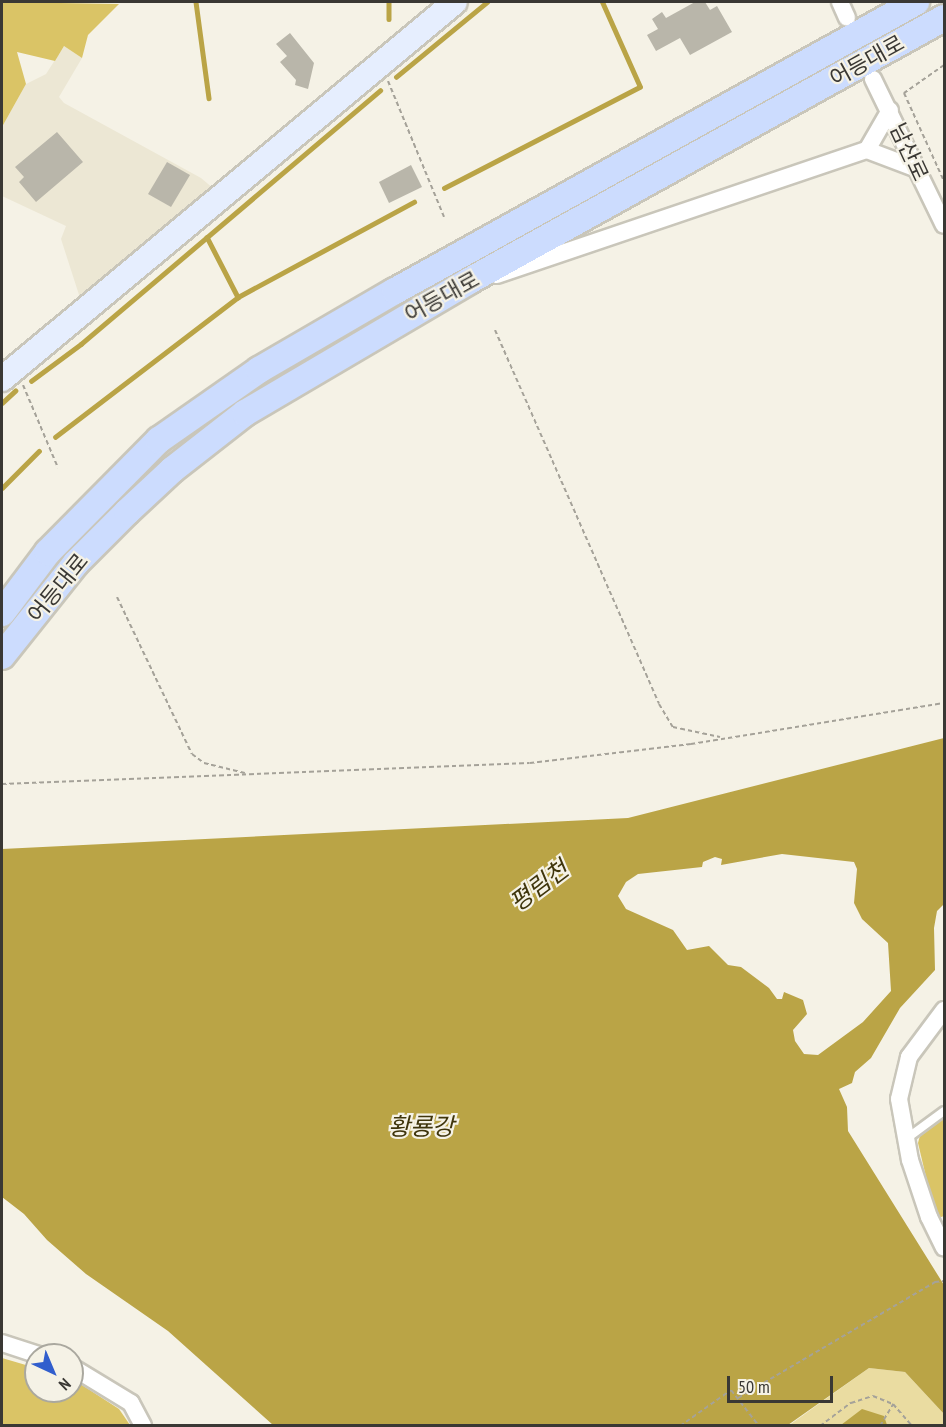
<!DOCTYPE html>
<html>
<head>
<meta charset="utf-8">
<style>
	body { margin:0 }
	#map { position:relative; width:946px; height:1427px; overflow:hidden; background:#f5f2e6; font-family:"PT Sans Narrow","Noto Sans KR",sans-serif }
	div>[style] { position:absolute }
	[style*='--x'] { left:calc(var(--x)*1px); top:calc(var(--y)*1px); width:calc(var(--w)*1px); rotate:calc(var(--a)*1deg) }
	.built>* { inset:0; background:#ece7d4 }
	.green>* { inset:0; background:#eadca1 }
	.forest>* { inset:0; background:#dac466 }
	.water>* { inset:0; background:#baa446 }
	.stream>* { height:4.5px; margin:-2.25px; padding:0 2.25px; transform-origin:2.25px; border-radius:2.25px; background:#baa446 }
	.building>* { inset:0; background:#b9b6aa }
	.path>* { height:2px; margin-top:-1px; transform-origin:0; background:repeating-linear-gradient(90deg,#a5a299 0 4.5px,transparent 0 7.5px) }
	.roads { filter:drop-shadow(2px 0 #c9c6ba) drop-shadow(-2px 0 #c9c6ba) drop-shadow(0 2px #c9c6ba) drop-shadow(0 -2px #c9c6ba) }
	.lane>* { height:8px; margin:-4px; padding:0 4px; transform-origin:4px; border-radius:4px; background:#fff }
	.street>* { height:16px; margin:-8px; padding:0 8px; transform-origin:8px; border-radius:8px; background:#fff }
	.secondary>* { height:24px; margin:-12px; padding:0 12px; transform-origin:12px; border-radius:12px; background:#e6eefe }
	.primary>* { height:26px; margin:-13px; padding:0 13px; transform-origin:13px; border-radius:13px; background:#ccdcfe }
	span { translate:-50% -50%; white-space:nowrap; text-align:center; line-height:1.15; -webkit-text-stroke:4.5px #f5f2e6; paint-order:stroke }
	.street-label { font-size:22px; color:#3a3834 }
	.water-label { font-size:24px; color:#3f350c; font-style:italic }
	.frame { position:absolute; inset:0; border:3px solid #3a3834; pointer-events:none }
	.north { position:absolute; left:24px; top:1343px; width:60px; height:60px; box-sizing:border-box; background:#f5f2e6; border:2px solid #aaa89f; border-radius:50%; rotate:136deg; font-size:16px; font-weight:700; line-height:24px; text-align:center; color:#3a3834 }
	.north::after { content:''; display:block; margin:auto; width:21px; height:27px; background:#315ecd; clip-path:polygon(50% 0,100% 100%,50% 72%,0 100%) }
	.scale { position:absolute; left:727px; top:1376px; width:106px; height:27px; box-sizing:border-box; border:3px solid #3a3834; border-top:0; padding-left:8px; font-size:18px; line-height:21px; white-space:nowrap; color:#3a3834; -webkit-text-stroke:4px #f5f2e6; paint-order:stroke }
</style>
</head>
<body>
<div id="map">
	<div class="built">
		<i style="clip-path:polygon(64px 46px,82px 58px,59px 97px,64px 103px,201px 178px,214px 189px,81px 301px,61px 239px,66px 226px,2px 196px,2px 127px,26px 84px,46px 74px)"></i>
	</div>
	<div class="green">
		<i style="clip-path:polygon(869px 1368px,905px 1372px,944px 1414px,944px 1425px,788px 1426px)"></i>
	</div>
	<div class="forest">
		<i style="clip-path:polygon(2px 2px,119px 4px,88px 35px,82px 58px,64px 46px,55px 61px,17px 52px,26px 84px,2px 127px)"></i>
		<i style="clip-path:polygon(944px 1118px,944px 1216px,936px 1219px,918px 1143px,921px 1132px)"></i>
		<i style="clip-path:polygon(2px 1358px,36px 1368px,36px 1391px,72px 1391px,72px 1381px,82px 1385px,119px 1409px,130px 1425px,2px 1425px)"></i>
	</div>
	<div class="water">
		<i style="clip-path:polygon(evenodd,944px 738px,944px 904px,937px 911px,934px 928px,935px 970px,900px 1008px,871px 1058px,855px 1072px,852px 1083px,839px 1089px,847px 1107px,848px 1131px,944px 1285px,944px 1414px,905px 1372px,869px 1368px,788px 1425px,273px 1425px,168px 1331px,86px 1274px,47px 1240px,24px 1214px,2px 1197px,2px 849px,628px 818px,944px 738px,782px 854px,854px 862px,857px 869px,854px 903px,862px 919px,888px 943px,891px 991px,863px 1022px,818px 1055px,804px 1054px,795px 1041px,793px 1030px,807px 1014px,803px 1000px,784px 992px,782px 999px,777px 999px,769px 988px,741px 967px,728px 965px,709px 946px,687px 950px,673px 930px,626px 909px,618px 896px,626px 882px,638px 874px,702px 867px,703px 862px,715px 857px,722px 859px,721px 865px,782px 854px)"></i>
		<i style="clip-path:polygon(862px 1409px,884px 1416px,887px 1425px,841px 1425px)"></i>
	</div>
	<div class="stream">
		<i style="--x:196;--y:2;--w:97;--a:82.3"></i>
		<i style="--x:389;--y:2;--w:17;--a:90"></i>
		<i style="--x:396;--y:77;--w:118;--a:-39.5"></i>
		<i style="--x:444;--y:188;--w:220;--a:-27.3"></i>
		<i style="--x:640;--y:87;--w:93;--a:-114.1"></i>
		<i style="--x:207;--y:237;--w:68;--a:62.7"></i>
		<i style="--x:31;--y:381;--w:62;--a:-36.5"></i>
		<i style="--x:81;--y:344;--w:392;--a:-40.3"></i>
		<i style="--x:2;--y:403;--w:18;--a:-43"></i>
		<i style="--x:55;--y:437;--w:230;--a:-37.4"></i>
		<i style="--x:238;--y:297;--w:200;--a:-28.4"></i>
		<i style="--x:2;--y:488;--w:52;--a:-45"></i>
	</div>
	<div class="building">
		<i style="clip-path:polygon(695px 2px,705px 2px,710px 10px,717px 6px,732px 32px,690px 55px,680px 38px,656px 51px,647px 35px,658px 29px,652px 19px,662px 12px,666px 18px)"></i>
		<i style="clip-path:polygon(290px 33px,314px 63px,308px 89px,295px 85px,296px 80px,280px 62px,287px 56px,276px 44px)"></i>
		<i style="clip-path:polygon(57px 132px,83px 162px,36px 202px,19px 182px,24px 177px,15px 167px)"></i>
		<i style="clip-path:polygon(167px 162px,190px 175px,171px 207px,148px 194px)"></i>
		<i style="clip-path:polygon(411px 165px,422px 187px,389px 203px,379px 182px)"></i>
	</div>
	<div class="path">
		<i style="--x:944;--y:65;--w:49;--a:145"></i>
		<i style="--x:904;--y:93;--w:97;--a:65.6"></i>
		<i style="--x:388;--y:81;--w:147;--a:67.6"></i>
		<i style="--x:495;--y:330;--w:408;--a:66.3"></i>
		<i style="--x:659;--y:704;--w:27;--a:59"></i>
		<i style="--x:673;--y:727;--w:48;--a:12"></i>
		<i style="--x:23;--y:385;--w:90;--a:67.1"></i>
		<i style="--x:117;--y:597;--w:174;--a:64.5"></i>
		<i style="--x:192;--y:754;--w:15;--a:37"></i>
		<i style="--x:204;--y:763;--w:42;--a:13.7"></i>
		<i style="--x:2;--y:784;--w:528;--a:-2.28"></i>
		<i style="--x:530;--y:763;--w:162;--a:-6.7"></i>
		<i style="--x:691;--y:744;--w:256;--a:-9.2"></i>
		<i style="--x:738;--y:1398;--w:229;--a:-30.5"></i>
		<i style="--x:935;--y:1282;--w:9;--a:-6"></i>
		<i style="--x:680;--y:1426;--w:62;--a:-35.2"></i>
		<i style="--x:731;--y:1390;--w:46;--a:52.1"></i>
		<i style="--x:820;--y:1426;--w:39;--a:-37"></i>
		<i style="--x:851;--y:1403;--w:23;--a:-18"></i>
		<i style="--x:873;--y:1396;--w:22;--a:22"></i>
		<i style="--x:893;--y:1404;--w:29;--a:49"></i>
		<i style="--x:880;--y:1426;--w:26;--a:-59"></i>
	</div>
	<div class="roads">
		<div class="lane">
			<i style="--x:906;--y:1139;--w:47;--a:-36.4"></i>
		</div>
		<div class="street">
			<i style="--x:840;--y:2;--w:17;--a:66"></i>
			<i style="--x:873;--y:79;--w:162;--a:64.1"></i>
			<i style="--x:867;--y:150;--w:46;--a:-60.1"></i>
			<i style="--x:497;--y:275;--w:391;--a:-18.7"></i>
			<i style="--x:867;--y:150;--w:53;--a:20.8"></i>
			<i style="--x:944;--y:1010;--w:59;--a:126.7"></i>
			<i style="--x:909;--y:1057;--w:43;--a:103.4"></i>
			<i style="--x:899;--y:1099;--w:62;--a:79.8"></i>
			<i style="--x:910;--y:1160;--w:60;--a:71.6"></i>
			<i style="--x:929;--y:1217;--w:34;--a:64"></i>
			<i style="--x:2;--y:1343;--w:39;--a:18"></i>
			<i style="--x:72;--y:1367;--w:69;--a:31.4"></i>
			<i style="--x:131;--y:1403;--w:26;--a:62"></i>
		</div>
		<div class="secondary">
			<i style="--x:2;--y:379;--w:589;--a:-39.77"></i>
		</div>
		<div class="primary">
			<i style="--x:2;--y:613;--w:76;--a:-53"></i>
			<i style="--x:48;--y:552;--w:158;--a:-45.3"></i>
			<i style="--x:159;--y:440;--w:122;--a:-35"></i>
			<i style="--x:259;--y:370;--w:157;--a:-30.2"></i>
			<i style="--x:395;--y:291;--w:596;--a:-29.02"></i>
			<i style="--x:2;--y:656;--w:119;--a:-51.5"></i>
			<i style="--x:76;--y:563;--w:72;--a:-45"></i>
			<i style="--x:127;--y:512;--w:62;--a:-43"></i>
			<i style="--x:172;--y:470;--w:93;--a:-38"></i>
			<i style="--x:245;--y:413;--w:260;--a:-30.5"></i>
			<i style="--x:469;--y:281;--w:543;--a:-28.97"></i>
		</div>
	</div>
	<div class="street-label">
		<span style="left:867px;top:61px;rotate:-29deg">어등대로</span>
		<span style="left:909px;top:152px;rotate:65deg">남산로</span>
		<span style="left:442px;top:297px;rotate:-29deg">어등대로</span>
		<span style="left:58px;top:588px;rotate:-51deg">어등대로</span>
	</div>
	<div class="water-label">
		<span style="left:539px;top:886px;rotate:-37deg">평림천</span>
		<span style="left:421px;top:1127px">황룡강</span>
	</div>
	<div class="frame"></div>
	<div class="north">N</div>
	<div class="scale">50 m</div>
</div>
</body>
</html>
